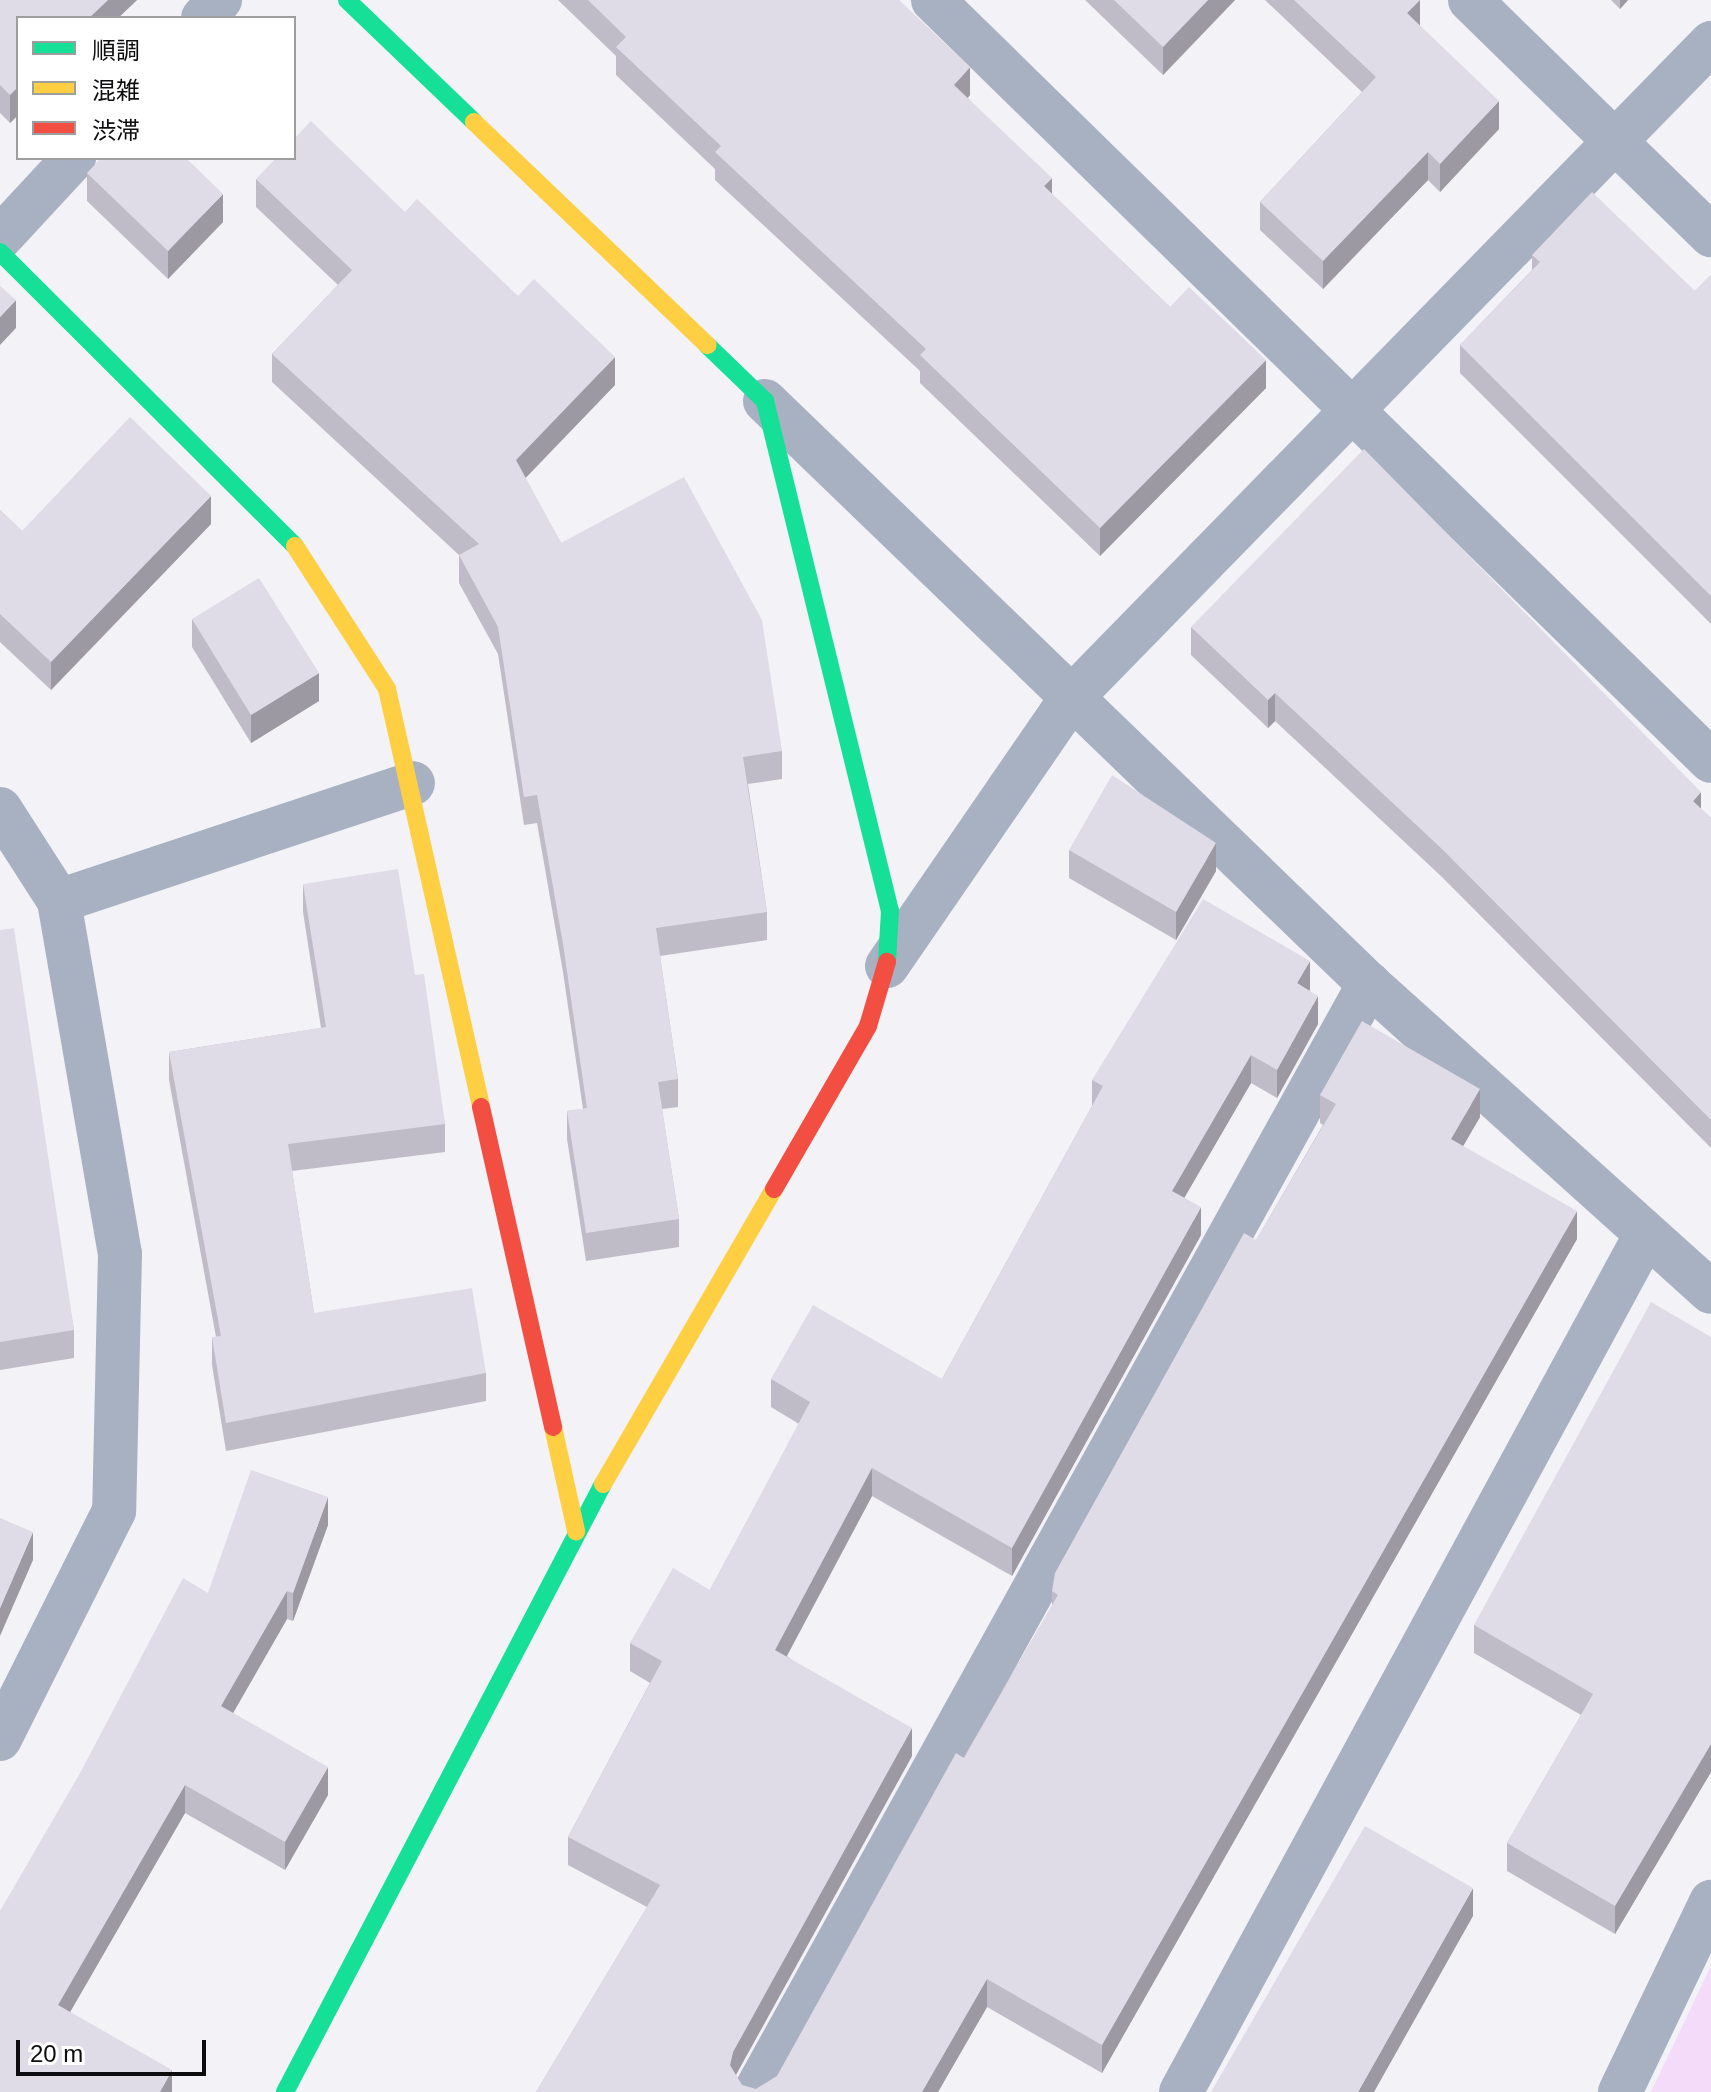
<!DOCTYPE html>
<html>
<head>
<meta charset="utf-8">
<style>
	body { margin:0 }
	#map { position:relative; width:1711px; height:2092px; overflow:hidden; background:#f2f2f7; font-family:Helvetica,"Noto Sans JP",sans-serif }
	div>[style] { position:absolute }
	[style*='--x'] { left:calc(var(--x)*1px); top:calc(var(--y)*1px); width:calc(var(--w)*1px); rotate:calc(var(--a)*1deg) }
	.green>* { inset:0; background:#f3dbf9 }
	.street>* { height:44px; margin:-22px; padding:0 22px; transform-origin:22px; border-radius:22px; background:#a8b1c1 }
	.fast>* { height:18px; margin:-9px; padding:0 9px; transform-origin:9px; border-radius:9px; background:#16e098 }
	.slow>* { height:18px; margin:-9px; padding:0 9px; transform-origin:9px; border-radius:9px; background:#ffcf43 }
	.jam>* { height:18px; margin:-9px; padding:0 9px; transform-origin:9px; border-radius:9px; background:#f24e42 }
	.wall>* { inset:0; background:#c0bcc7 }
	.shaded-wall>* { inset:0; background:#9c99a2 }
	.building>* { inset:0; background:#dfdbe7 }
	span { translate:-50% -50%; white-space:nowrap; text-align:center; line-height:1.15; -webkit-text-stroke:7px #fff; paint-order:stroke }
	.legend { position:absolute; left:16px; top:16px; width:280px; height:144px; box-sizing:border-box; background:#fff; border:2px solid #9e9e9f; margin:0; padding:10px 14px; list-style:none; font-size:24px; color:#0d0d0f }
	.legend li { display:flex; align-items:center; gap:16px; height:40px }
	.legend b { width:40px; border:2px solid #9e9e9f }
	.scale { position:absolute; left:16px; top:2040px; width:190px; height:36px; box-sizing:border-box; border:4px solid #0d0d0f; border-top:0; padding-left:10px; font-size:24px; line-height:28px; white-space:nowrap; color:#0d0d0f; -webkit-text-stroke:6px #fff; paint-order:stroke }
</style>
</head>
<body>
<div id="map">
	<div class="green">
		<i style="clip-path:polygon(1711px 1966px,1711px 2092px,1651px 2092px)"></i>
	</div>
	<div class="street">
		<i style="--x:933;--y:0;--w:1088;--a:44.37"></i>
		<i style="--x:1470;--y:0;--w:337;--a:44.3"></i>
		<i style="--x:203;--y:18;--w:25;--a:-47"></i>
		<i style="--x:0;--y:238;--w:109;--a:-47.2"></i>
		<i style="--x:765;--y:401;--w:839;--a:43.99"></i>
		<i style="--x:1369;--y:984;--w:460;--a:42"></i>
		<i style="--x:0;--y:809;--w:109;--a:57.3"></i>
		<i style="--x:59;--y:901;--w:358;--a:80.2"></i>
		<i style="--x:120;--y:1254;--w:257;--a:91.3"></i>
		<i style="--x:114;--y:1511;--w:255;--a:116.6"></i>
		<i style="--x:59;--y:901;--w:373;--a:-18.4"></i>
		<i style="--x:887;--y:966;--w:325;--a:-55.5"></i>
		<i style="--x:1071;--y:698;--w:916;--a:-45.66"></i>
		<i style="--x:755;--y:2092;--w:1267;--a:-61.01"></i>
		<i style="--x:1181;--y:2092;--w:976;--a:-61.54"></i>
		<i style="--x:1620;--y:2092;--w:211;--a:-64.4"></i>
	</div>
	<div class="fast">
		<i style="--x:347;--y:0;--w:176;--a:43.8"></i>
		<i style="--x:0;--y:252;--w:416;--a:44.9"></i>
		<i style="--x:707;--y:345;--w:81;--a:44"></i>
		<i style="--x:765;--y:401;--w:525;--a:76.23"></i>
		<i style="--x:890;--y:911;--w:51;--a:93.4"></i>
		<i style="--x:285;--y:2092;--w:686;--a:-62.39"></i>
	</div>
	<div class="slow">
		<i style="--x:474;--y:122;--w:323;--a:43.7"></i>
		<i style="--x:295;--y:546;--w:170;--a:57.2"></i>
		<i style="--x:387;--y:689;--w:428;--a:77.3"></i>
		<i style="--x:553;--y:1427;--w:107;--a:77.5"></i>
		<i style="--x:603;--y:1484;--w:341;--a:-59.9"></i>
	</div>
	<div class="jam">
		<i style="--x:481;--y:1107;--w:328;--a:77.3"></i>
		<i style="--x:774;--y:1189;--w:188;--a:-60"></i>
		<i style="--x:868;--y:1026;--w:67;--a:-73.5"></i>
	</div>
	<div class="wall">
		<i style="clip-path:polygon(0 0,137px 0,10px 123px,0 113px)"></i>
		<i style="clip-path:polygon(558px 0,899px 0,970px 95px,968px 98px,1052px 194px,1170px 307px,1266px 388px,1100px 556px,920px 383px,920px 371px,715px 180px,715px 169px,616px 75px,616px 56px)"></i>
		<i style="clip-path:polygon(1085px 0,1235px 0,1163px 75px)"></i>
		<i style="clip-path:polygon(1265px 0,1420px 0,1420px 26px,1499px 129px,1440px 192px,1428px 180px,1323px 289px,1260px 230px,1260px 202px,1362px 92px)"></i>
		<i style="clip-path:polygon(1611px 0,1628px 0,1620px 9px)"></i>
		<i style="clip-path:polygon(87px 173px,223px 222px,168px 279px,87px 201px)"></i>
		<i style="clip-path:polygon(256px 179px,405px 212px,518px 296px,615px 385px,525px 478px,561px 543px,782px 751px,782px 779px,748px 784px,767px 912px,767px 940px,660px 956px,678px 1079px,678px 1107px,662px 1109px,679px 1219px,679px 1247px,586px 1261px,567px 1139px,567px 1111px,583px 1109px,563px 972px,537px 823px,524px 825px,498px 654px,459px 583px,459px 555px,272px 382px,272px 354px,338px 285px,256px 207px)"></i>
		<i style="clip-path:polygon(1532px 255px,1695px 291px,1711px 275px,1711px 624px,1460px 373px,1460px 345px,1532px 270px)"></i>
		<i style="clip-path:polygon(0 510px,22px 531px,211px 524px,51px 690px,0 642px)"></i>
		<i style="clip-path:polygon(192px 619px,319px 701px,251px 743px,192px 647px)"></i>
		<i style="clip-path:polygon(1191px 627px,1701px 809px,1711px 818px,1711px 1148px,1442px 877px,1275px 721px,1268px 728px,1191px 655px)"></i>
		<i style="clip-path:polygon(1069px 850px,1216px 871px,1176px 940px,1069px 878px)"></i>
		<i style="clip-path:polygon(303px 884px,415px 975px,445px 1124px,445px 1152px,292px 1171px,314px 1313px,486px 1373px,486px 1401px,226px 1451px,212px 1365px,212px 1337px,216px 1337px,169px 1080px,169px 1052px,321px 1028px,303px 912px)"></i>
		<i style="clip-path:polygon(0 930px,74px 1330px,74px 1358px,0 1370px)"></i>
		<i style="clip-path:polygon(1310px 989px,1310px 990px,1318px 1024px,1277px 1098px,1251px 1083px,1184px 1198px,1201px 1235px,1012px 1576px,872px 1496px,787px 1656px,912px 1756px,736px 2075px,742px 2085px,756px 2089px,777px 2076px,1052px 1606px,1052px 1591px,1323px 1125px,1320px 1123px,1320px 1095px,1480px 1117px,1463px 1146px,1577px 1239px,1102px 2073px,987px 2007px,938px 2092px,536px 2092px,647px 1907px,568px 1865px,568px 1837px,650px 1683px,630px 1671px,630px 1643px,710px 1590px,799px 1424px,771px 1407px,771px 1379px,942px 1379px,1092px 1106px,1092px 1080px)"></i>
		<i style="clip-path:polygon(1711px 1337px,1711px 1772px,1615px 1934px,1507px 1871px,1507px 1843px,1581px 1715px,1474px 1653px,1474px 1625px)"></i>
		<i style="clip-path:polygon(328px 1525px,293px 1621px,287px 1619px,233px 1713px,328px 1795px,285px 1870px,185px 1813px,70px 2012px,172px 2092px,0 2092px,208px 1593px)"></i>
	</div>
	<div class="shaded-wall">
		<i style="clip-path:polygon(108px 0,137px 0,118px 18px,89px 18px)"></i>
		<i style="clip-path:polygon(1208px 0,1235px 0,1163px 75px,1163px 47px)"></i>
		<i style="clip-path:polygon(1420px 0,1420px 28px,1407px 13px)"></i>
		<i style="clip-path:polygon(1620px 0,1628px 0,1620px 9px)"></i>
		<i style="clip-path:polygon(970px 67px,970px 95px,954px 112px,954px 85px)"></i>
		<i style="clip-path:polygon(18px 87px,18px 115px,10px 123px,10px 95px)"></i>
		<i style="clip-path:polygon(1499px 101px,1499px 129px,1440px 192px,1440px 164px)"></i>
		<i style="clip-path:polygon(1428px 152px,1428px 180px,1323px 289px,1323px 261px)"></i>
		<i style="clip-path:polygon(1052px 178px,1052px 206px,1044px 186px)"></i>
		<i style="clip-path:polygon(223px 194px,223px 222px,168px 279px,168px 251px)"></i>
		<i style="clip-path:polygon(16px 300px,16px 328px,0 345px,0 317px)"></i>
		<i style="clip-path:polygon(615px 357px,615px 385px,516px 488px,516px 460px)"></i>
		<i style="clip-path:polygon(1266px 360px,1266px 388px,1100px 556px,1100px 528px)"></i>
		<i style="clip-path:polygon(211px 496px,211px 524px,51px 690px,51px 662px)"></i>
		<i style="clip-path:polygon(319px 673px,319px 701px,251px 743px,251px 715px)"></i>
		<i style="clip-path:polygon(1275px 693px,1275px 721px,1268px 728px,1268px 700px)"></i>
		<i style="clip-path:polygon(1701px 792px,1701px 820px,1693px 801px)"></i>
		<i style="clip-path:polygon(1216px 843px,1216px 871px,1176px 940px,1176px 912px)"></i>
		<i style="clip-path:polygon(1310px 961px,1310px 989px,1297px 1011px,1297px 983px)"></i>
		<i style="clip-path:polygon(1318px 996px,1318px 1024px,1277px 1098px,1277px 1070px)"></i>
		<i style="clip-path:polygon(1251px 1055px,1251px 1083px,1172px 1219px,1172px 1191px)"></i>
		<i style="clip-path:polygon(1480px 1089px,1480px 1117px,1451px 1167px,1451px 1139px)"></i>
		<i style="clip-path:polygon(1201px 1207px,1201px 1235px,1012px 1576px,1012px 1548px)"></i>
		<i style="clip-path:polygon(1577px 1211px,1577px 1239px,1102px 2073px,1102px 2045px)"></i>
		<i style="clip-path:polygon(872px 1468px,872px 1496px,775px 1678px,775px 1650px)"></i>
		<i style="clip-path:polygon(328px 1497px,328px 1525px,293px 1621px,293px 1593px)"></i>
		<i style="clip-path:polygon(33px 1532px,33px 1560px,0 1636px,0 1608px)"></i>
		<i style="clip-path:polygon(287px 1591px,287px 1619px,221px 1734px,221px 1706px)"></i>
		<i style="clip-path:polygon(912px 1728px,912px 1756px,733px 2080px,730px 2065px,733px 2052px)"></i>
		<i style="clip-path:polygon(1711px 1744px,1711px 1772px,1615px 1934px,1615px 1906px)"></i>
		<i style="clip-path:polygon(328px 1767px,328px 1795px,285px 1870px,285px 1842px)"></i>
		<i style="clip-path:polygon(185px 1785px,185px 1813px,58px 2033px,58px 2005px)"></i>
		<i style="clip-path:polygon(1473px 1888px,1473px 1916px,1374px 2092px,1358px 2092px)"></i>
		<i style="clip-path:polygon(987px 1979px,987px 2007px,938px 2092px,922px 2092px)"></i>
		<i style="clip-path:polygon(172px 2070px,172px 2092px,160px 2092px)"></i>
	</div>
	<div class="building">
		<i style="clip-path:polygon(0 0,108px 0,89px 18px,18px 18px,18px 87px,10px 95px,0 85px)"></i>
		<i style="clip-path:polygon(588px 0,899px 0,970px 67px,954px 85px,1052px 178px,1044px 186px,1170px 307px,1189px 287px,1266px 360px,1100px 528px,920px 355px,926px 349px,715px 152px,721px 146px,616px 47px,626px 37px)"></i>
		<i style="clip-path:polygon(1114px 0,1208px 0,1163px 47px)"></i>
		<i style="clip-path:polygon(1294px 0,1420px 0,1407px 13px,1499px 101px,1440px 164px,1428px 152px,1323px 261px,1260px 202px,1376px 77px)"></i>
		<i style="clip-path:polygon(311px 121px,405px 212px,417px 199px,518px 296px,534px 279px,615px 357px,516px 460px,561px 543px,684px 477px,762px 620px,782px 751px,743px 757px,767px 912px,656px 928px,678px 1079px,658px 1082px,679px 1219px,586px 1233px,567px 1111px,587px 1108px,563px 944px,537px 795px,524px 797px,498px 627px,459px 555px,479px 544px,272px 354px,352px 270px,256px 179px,276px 158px,294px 158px,294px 139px)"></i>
		<i style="clip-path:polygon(101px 158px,186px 158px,223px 194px,168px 251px,87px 173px)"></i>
		<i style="clip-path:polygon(1592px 192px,1695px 291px,1711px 275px,1711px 596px,1460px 345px,1540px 262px,1532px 255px)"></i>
		<i style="clip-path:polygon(0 286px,16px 300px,0 317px)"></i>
		<i style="clip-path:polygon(130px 417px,211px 496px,51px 662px,0 614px,0 510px,22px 531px)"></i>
		<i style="clip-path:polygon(1364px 449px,1701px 792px,1693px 801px,1711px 818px,1711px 1120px,1442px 849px,1275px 693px,1268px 700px,1191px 627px)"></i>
		<i style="clip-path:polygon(259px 578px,319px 673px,251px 715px,192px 619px)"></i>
		<i style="clip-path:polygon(1112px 775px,1216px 843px,1176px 912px,1069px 850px)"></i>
		<i style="clip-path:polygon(398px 869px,415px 975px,424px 974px,445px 1124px,288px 1144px,314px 1313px,472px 1288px,486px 1373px,226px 1423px,212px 1337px,221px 1336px,169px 1052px,326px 1027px,303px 884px)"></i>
		<i style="clip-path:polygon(1203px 899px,1310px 961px,1297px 983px,1318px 996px,1277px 1070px,1251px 1055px,1172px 1191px,1201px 1207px,1012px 1548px,872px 1468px,775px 1650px,912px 1728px,733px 2052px,730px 2065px,742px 2085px,756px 2089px,777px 2076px,956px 1753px,964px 1758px,973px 1742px,1058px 1595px,1052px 1591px,1055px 1573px,1244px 1233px,1256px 1240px,1336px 1104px,1320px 1095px,1362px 1021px,1480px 1089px,1451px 1139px,1577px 1211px,1102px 2045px,987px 1979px,922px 2092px,536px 2092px,660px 1885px,568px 1837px,662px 1661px,630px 1643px,673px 1568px,710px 1590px,810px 1402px,771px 1379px,813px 1305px,942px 1379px,1103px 1086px,1092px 1080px)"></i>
		<i style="clip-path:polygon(14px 928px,74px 1330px,0 1342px,0 930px)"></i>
		<i style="clip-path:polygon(1651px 1302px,1711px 1337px,1711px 1744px,1615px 1906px,1507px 1843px,1593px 1694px,1474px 1625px)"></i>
		<i style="clip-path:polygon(251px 1470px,328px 1497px,293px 1593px,287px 1591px,221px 1706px,328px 1767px,285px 1842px,185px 1785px,58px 2005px,172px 2070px,160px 2092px,0 2092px,0 1911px,79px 1775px,183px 1578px,208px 1593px)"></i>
		<i style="clip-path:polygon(0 1518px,33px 1532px,0 1608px)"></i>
		<i style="clip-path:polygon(1365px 1826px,1473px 1888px,1358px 2092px,1211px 2092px)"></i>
	</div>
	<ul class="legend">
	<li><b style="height:10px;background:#16e098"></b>順調</li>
	<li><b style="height:10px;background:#ffcf43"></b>混雑</li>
	<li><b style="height:10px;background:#f24e42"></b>渋滞</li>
	</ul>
	<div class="scale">20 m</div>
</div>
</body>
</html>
